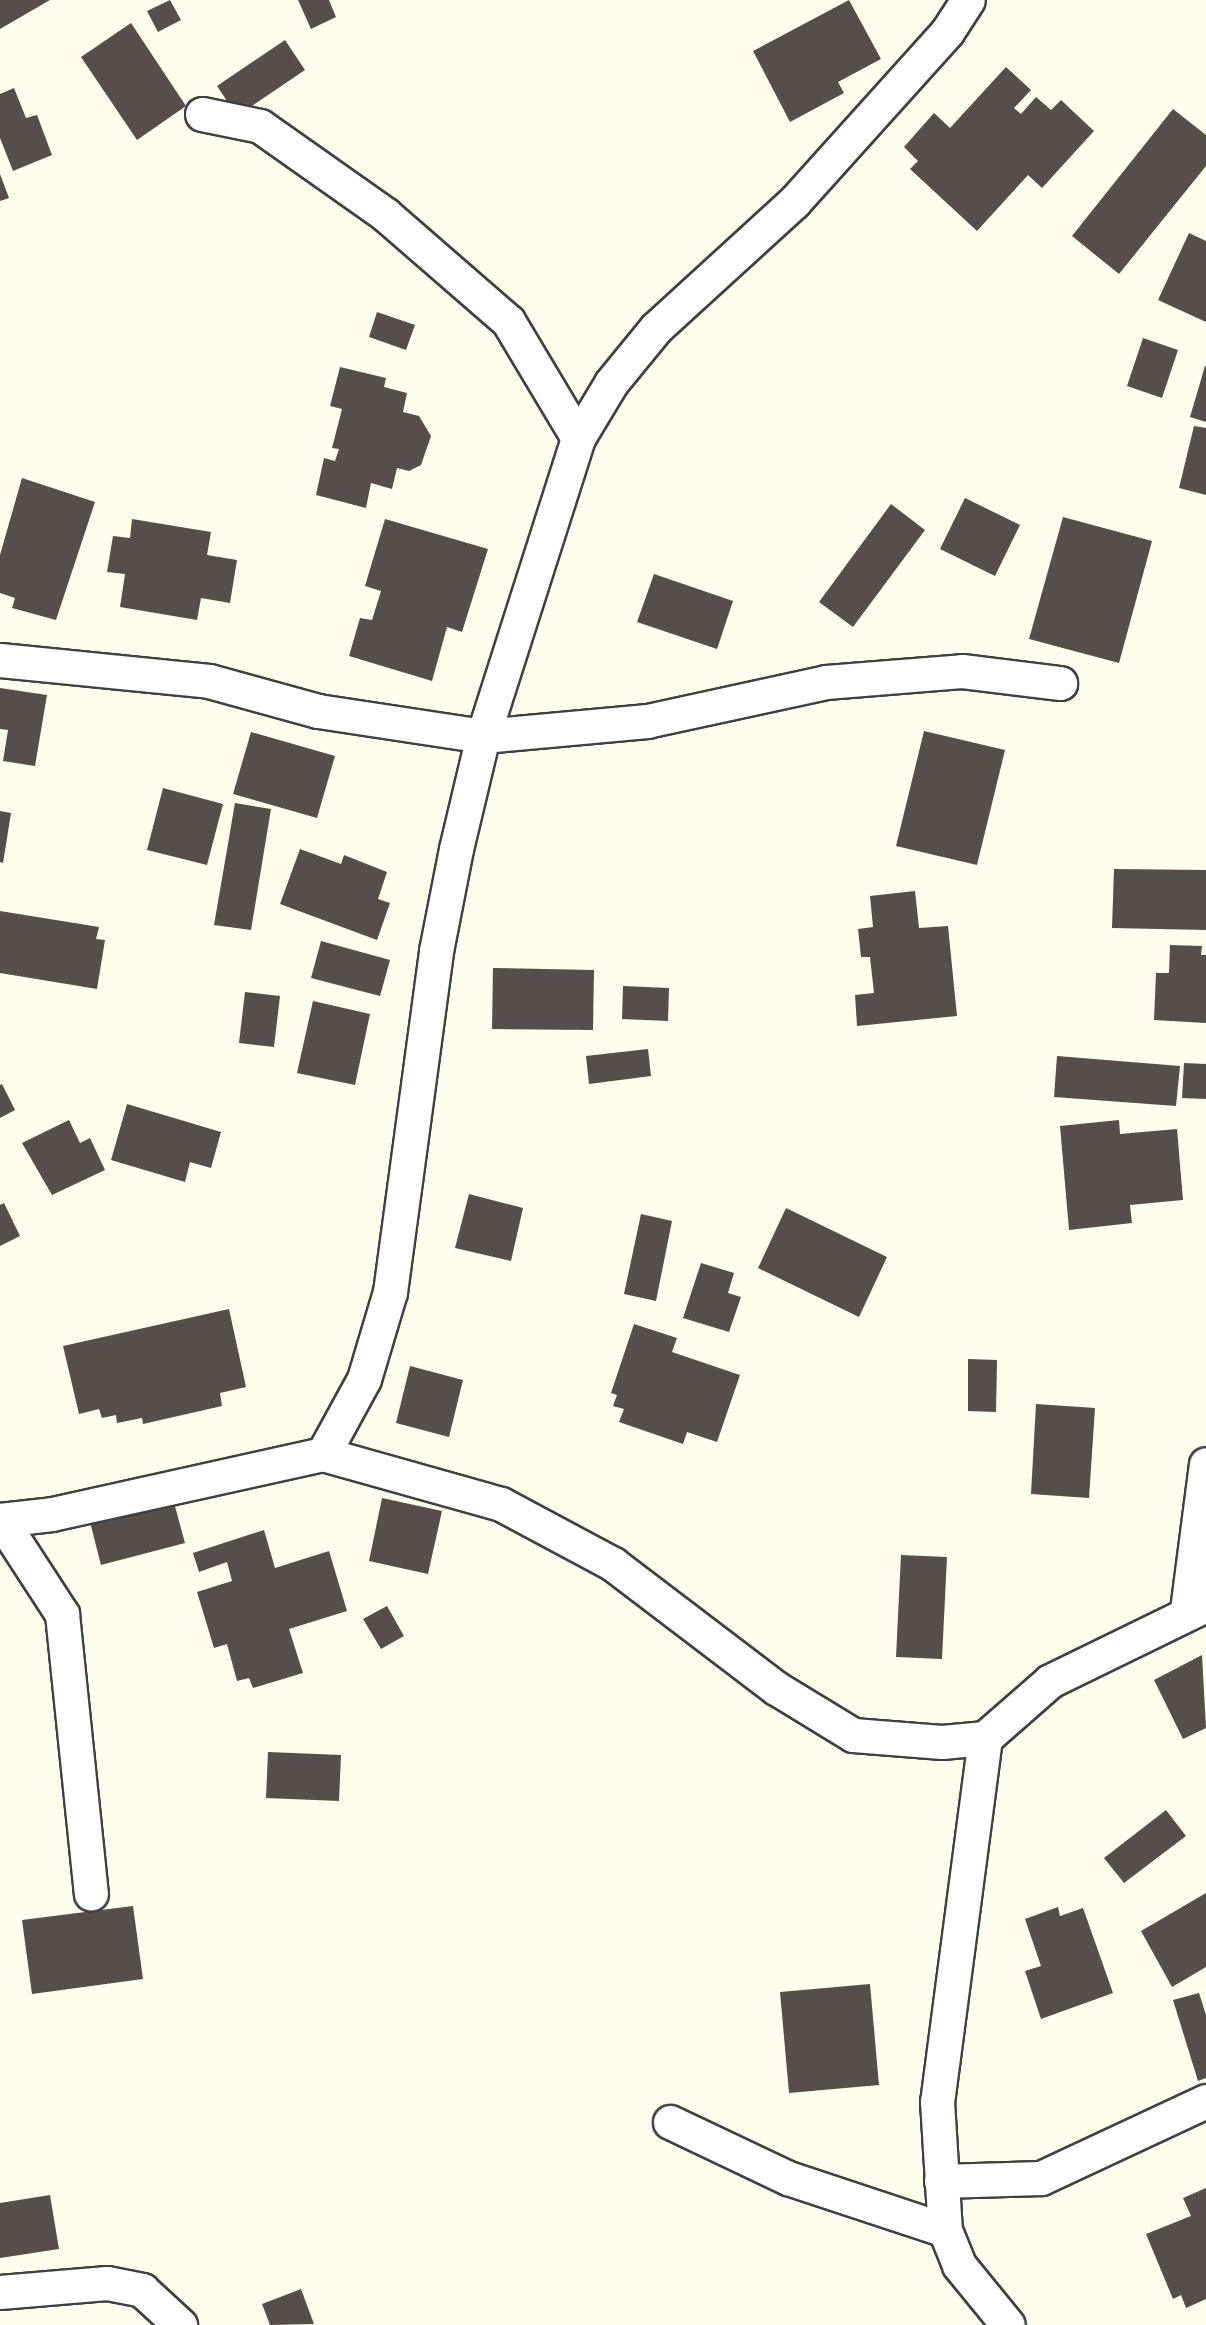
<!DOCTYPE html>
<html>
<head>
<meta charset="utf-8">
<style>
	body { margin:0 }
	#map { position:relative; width:1206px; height:2325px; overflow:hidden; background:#fffded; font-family:"Roboto Serif",serif }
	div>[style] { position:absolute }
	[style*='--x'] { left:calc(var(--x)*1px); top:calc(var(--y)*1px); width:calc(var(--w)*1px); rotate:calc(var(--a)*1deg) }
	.building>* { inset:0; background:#564f49 }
	.roads { filter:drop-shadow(2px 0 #404040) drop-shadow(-2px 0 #404040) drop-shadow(0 2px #404040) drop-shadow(0 -2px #404040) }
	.minor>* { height:33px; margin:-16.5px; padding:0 16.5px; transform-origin:16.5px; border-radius:16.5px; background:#fff }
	span { translate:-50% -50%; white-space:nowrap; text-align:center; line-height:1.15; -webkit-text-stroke:6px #fff; paint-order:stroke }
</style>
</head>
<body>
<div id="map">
	<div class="building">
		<i style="clip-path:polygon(0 0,50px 0,0 29px)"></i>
		<i style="clip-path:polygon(170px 0,181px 20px,158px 32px,147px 11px)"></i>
		<i style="clip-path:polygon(298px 0,329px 0,336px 17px,311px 29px)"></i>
		<i style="clip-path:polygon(849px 0,881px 59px,838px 82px,844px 93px,790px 122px,753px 51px)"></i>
		<i style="clip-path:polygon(131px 23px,186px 106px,137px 140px,81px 57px)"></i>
		<i style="clip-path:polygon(285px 40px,305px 70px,237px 116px,217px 86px)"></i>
		<i style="clip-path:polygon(1006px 67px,1031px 90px,1014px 108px,1021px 114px,1036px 97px,1051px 110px,1061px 100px,1094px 131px,1042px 188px,1028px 175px,977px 231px,910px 169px,918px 161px,904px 147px,934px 113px,950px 128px)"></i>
		<i style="clip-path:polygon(14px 88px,26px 118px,37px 115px,52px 155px,13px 171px,0 138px,0 94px)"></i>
		<i style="clip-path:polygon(1173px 109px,1206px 135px,1206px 166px,1119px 274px,1072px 236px)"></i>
		<i style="clip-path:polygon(0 174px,9px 198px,0 201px)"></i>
		<i style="clip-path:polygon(1189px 233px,1206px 241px,1206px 322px,1158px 300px)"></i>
		<i style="clip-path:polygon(377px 312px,415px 325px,406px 350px,369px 337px)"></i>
		<i style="clip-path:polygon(1143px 338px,1178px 350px,1162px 398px,1127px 386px)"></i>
		<i style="clip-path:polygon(1205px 366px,1206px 366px,1206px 422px,1190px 417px)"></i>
		<i style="clip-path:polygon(340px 367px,386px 378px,384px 387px,407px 393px,403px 412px,419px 416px,431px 436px,421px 465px,409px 471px,397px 468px,392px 489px,371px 483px,366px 508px,316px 495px,324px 458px,335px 461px,339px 449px,332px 448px,342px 409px,330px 406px)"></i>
		<i style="clip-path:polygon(1194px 426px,1206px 428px,1206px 495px,1179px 488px)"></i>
		<i style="clip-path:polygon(22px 478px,95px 502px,56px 620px,12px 608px,15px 598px,0 593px,0 555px)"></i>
		<i style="clip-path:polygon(965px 498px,1020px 525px,995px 576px,940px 549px)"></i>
		<i style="clip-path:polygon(891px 504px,925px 530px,853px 627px,819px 602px)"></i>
		<i style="clip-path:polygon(1063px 517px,1152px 541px,1119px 663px,1029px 639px)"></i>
		<i style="clip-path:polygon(132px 519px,211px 532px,207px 555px,237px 560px,230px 603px,201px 598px,197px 620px,120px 607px,125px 574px,107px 572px,113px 536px,130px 538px)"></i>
		<i style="clip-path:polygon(385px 519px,488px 549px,462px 632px,447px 627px,432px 681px,349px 656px,360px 618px,372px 620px,381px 591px,365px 586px)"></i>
		<i style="clip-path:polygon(654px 574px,733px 601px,717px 649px,637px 622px)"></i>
		<i style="clip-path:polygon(0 688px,47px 695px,35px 766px,3px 761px,8px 730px,0 729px)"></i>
		<i style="clip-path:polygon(924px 731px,1005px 750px,977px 865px,896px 846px)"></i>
		<i style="clip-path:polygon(251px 732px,335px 756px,317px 818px,233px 794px)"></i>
		<i style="clip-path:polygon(163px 788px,223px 804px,207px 865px,147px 850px)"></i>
		<i style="clip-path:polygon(235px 803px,271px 809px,251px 930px,214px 925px)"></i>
		<i style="clip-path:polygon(0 811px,11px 813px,3px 863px,0 862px)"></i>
		<i style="clip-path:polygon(300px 849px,341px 864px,344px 855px,387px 872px,378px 899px,390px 903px,377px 940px,280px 904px)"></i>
		<i style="clip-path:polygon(1114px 869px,1206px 870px,1206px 930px,1112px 928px)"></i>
		<i style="clip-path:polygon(915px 891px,919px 928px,948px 926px,957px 1016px,857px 1026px,855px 995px,874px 993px,870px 957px,861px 957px,858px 929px,873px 927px,870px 896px)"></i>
		<i style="clip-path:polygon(0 911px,99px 927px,96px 939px,105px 940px,97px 989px,0 973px)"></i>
		<i style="clip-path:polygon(321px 941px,390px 960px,380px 996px,311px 978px)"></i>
		<i style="clip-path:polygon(1170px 945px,1202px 946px,1201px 955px,1206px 955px,1206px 1023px,1154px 1020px,1156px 973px,1169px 973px)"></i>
		<i style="clip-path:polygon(493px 968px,594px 970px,593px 1030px,492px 1029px)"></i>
		<i style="clip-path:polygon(623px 986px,669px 988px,668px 1021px,622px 1019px)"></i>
		<i style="clip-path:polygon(245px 992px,280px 996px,274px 1047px,239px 1043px)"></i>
		<i style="clip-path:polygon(313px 1001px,370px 1014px,355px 1085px,297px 1073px)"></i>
		<i style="clip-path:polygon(648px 1049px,651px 1076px,589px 1084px,586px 1056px)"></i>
		<i style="clip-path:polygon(1057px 1056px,1180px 1066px,1176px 1106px,1054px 1097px)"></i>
		<i style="clip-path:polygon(1184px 1063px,1206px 1064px,1206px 1099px,1182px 1098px)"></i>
		<i style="clip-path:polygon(2px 1084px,15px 1110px,0 1118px,0 1085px)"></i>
		<i style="clip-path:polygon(127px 1104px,221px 1132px,211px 1168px,190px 1162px,185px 1182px,111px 1160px)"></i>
		<i style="clip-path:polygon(69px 1120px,80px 1143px,90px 1138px,105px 1170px,52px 1195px,22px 1143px)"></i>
		<i style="clip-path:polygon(1119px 1120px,1120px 1134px,1177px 1129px,1183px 1200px,1130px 1205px,1132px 1223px,1069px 1230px,1060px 1126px)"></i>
		<i style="clip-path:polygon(469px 1194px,523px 1208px,511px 1261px,455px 1248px)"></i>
		<i style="clip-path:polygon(4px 1203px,20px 1236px,0 1246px,0 1205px)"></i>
		<i style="clip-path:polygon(786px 1208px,887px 1257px,859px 1317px,758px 1268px)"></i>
		<i style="clip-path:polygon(641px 1214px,672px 1221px,656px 1301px,624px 1294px)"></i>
		<i style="clip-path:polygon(701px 1263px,734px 1273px,728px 1293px,741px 1297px,729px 1332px,683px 1318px)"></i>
		<i style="clip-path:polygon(229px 1309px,246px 1387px,220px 1393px,222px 1406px,143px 1424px,142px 1418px,117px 1423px,116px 1415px,102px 1418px,99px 1409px,79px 1414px,63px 1346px)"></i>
		<i style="clip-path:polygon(634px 1324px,677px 1338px,672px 1352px,740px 1375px,717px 1442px,687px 1432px,683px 1444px,619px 1422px,624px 1409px,613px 1406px,617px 1395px,611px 1393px)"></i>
		<i style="clip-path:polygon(968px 1359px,997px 1360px,996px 1412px,968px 1411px)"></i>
		<i style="clip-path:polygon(410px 1366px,463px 1380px,449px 1437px,396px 1423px)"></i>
		<i style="clip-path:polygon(1036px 1404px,1095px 1408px,1089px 1498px,1031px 1494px)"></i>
		<i style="clip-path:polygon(382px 1498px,442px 1511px,428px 1574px,369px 1561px)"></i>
		<i style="clip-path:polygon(173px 1499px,185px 1543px,101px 1565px,90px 1522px)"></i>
		<i style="clip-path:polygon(264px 1530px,275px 1568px,329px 1551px,347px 1611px,289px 1629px,303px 1673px,253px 1688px,249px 1678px,237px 1681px,227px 1644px,214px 1648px,197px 1592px,232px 1581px,227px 1562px,199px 1572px,193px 1553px)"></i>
		<i style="clip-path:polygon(901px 1555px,947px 1557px,942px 1659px,896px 1657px)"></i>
		<i style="clip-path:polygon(387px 1606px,404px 1636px,381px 1649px,363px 1619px)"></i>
		<i style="clip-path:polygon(1202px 1655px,1206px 1728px,1183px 1739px,1154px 1680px)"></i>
		<i style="clip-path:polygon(268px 1752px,341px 1755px,339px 1801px,266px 1798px)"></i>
		<i style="clip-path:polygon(1166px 1810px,1186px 1836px,1124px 1883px,1104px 1858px)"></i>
		<i style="clip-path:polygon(1206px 1893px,1206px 1967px,1172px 1987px,1141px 1931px)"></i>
		<i style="clip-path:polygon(133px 1906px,143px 1979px,32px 1994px,22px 1920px)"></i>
		<i style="clip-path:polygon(1058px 1907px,1060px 1916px,1083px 1908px,1113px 1993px,1041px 2019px,1025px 1971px,1041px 1966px,1025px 1919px)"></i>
		<i style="clip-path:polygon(870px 1984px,879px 2085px,789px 2093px,780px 1992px)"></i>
		<i style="clip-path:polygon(1199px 1993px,1206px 2015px,1206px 2078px,1198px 2081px,1173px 2000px)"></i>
		<i style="clip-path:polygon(1206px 2188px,1206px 2299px,1186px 2308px,1181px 2295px,1173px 2299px,1146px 2234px,1191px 2216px,1183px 2198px)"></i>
		<i style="clip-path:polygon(50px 2195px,59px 2249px,0 2258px,0 2203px)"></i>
		<i style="clip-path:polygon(301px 2289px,314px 2324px,270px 2325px,262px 2304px)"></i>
	</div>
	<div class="roads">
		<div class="minor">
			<i style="--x:202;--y:114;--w:59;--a:11.7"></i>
			<i style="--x:260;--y:126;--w:154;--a:35.2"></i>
			<i style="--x:386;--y:215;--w:162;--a:41"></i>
			<i style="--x:508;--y:321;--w:136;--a:59.1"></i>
			<i style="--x:0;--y:660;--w:210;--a:5.7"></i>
			<i style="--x:209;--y:681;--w:113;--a:15.4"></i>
			<i style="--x:318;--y:711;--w:167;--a:8.6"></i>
			<i style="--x:483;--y:736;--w:165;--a:-5.2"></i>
			<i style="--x:647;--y:721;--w:183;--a:-12.3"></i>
			<i style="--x:826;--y:682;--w:136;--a:-4.6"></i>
			<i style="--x:962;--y:671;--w:99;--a:7"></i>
			<i style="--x:323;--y:1454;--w:85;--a:-61.3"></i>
			<i style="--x:364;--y:1379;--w:91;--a:-73.4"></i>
			<i style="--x:390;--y:1292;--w:344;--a:-82.3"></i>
			<i style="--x:436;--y:951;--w:104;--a:-78.9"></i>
			<i style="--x:456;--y:849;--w:116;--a:-76.6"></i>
			<i style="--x:483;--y:736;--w:313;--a:-72.3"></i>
			<i style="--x:578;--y:438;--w:64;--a:-59"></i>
			<i style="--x:611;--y:383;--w:71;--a:-50.7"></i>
			<i style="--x:656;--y:328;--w:187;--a:-42.4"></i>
			<i style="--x:794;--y:202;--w:229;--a:-48"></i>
			<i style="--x:947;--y:32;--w:38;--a:-57"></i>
			<i style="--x:0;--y:1520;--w:52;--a:-6.6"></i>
			<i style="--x:52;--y:1514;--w:278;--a:-12.5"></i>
			<i style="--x:323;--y:1454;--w:185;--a:15.7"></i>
			<i style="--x:501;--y:1504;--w:127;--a:28.2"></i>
			<i style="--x:613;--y:1564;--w:205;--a:37.3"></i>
			<i style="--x:776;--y:1688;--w:90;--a:31.4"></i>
			<i style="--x:853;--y:1735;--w:89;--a:4.5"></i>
			<i style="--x:942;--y:1742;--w:43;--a:-5.3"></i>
			<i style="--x:985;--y:1738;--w:86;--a:-41.2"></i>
			<i style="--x:1050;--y:1681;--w:174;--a:-26"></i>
			<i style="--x:1;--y:1520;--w:112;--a:57"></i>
			<i style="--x:62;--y:1614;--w:281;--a:84.1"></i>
			<i style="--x:1187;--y:1610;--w:147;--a:-82.6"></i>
			<i style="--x:985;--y:1738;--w:366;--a:97.5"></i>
			<i style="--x:937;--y:2101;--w:129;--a:86.5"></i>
			<i style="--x:945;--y:2230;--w:38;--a:68"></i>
			<i style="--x:959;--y:2265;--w:77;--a:50.8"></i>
			<i style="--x:670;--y:2122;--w:131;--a:25.4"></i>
			<i style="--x:788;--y:2178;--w:165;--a:18.3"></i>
			<i style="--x:941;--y:2181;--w:100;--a:-1.7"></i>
			<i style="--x:1041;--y:2178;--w:182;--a:-25"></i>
			<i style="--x:0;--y:2292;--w:107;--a:-4.8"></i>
			<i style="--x:107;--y:2283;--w:36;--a:11"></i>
			<i style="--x:142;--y:2290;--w:52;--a:42.6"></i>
		</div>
	</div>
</div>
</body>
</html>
